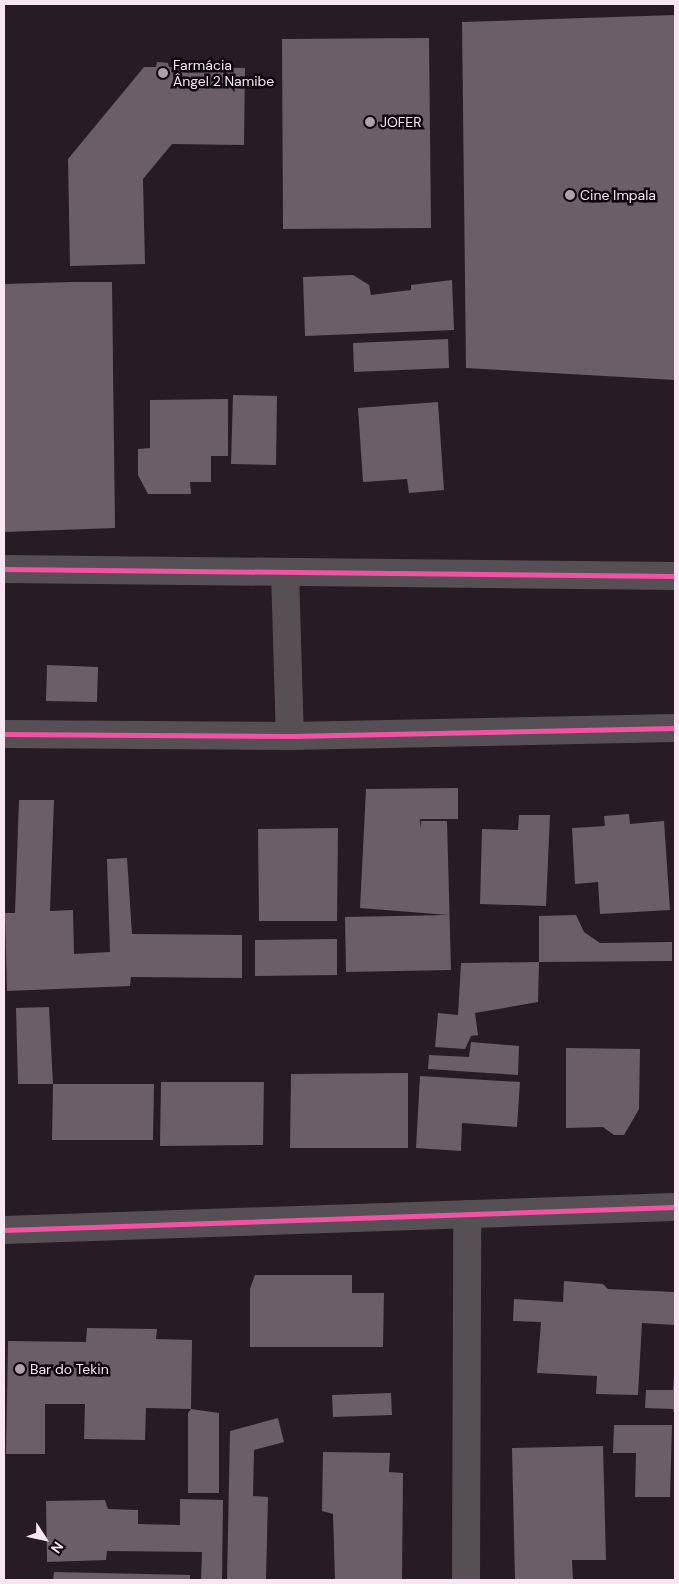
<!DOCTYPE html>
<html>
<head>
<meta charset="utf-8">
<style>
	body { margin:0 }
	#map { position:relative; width:679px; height:1584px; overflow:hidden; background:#271b24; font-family:"DM Sans",sans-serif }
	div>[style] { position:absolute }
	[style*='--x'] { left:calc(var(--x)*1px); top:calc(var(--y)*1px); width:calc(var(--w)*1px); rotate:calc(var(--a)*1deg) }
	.building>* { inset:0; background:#6c5e68 }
	.minor>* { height:28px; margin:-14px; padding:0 14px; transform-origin:14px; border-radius:14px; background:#565054 }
	.cycleway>* { height:5px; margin:-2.5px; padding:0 2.5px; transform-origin:2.5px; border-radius:2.5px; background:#f153a3 }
	.dots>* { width:14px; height:14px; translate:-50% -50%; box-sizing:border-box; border:2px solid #0f050c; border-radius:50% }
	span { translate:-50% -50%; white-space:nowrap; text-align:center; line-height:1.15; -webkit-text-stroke:5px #0f050c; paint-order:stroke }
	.poi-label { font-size:14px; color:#f8e7f3 }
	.left { translate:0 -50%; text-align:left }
	.frame { position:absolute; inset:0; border:5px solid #f8e7f3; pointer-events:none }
	.north { position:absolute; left:20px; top:1514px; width:50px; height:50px; -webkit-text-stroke:4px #0f050c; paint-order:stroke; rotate:125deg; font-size:14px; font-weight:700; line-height:20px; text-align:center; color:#f8e7f3 }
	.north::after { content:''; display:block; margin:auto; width:18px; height:22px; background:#f8e7f3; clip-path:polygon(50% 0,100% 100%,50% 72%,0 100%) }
</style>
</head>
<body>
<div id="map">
	<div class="building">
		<i style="clip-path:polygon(675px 15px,675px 380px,466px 368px,462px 22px)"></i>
		<i style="clip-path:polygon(429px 38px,431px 228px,283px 229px,282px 39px)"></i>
		<i style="clip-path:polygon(157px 62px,168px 63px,169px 67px,245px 68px,244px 145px,172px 144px,143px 179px,145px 264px,70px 266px,68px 159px,144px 67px,156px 67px)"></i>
		<i style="clip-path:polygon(353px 275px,369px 285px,371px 295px,411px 290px,411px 285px,452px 280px,454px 330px,305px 336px,303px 277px)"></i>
		<i style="clip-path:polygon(73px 282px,112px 282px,115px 528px,4px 532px,4px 284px)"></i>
		<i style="clip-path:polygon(448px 339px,449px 368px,354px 372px,353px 343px)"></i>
		<i style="clip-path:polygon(233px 395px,277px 396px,276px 465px,231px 464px)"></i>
		<i style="clip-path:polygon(228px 399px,228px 456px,211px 456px,211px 482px,190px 482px,191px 494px,148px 494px,138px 475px,138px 449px,150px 448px,150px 400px)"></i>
		<i style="clip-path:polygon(438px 402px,444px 490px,409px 493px,407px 479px,363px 482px,358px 408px)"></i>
		<i style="clip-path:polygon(47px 665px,98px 667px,97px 702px,46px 701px)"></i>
		<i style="clip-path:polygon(458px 788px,458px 819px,420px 819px,420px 829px,421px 821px,447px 821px,451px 970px,346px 972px,345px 917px,448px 915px,360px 908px,366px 789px)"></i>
		<i style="clip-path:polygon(19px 800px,54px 800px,50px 911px,73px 910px,74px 954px,110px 952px,107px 859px,127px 858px,132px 934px,242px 935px,242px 978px,131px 977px,130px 986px,7px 991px,5px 913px,15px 913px)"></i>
		<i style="clip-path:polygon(629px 814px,630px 824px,664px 821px,670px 910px,600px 914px,598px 882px,575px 884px,572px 828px,605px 826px,604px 816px)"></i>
		<i style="clip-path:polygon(519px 815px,550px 815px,546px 906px,480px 904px,482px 829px,518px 830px)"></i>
		<i style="clip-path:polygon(338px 828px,337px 921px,259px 921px,258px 829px)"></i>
		<i style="clip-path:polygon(576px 915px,584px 932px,600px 943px,672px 942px,672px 961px,539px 962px,539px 916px)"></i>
		<i style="clip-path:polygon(337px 939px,337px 975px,255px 976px,255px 940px)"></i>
		<i style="clip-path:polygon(539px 962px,538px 1002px,475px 1013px,478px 1035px,471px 1036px,465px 1049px,435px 1047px,438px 1013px,458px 1015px,461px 963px)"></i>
		<i style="clip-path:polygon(49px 1007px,53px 1084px,18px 1084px,16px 1008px)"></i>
		<i style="clip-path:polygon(471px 1042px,519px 1046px,518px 1075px,428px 1069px,429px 1055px,469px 1057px)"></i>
		<i style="clip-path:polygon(566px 1048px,640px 1049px,639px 1109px,624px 1135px,614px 1135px,603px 1127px,566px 1128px)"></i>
		<i style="clip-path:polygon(408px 1073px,408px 1148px,290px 1148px,291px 1074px)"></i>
		<i style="clip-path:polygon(420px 1076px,520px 1082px,517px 1127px,462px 1123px,461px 1151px,416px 1148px)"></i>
		<i style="clip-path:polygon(161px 1082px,264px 1082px,263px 1145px,160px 1146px)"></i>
		<i style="clip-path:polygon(53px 1084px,154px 1084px,153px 1140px,52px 1140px)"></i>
		<i style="clip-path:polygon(255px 1275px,352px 1275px,352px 1293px,384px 1293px,383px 1347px,250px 1347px,250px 1289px)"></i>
		<i style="clip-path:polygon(564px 1281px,603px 1284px,608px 1289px,675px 1292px,675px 1325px,642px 1323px,638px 1395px,596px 1394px,597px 1376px,537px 1373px,541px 1322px,513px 1321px,514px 1299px,563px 1302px)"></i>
		<i style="clip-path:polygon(87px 1328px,157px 1329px,156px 1339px,192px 1340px,191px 1409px,219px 1413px,219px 1493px,188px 1493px,188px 1413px,191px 1409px,146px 1408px,145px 1440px,84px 1439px,85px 1404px,45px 1404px,45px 1454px,6px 1454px,8px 1341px,86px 1342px)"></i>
		<i style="clip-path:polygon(674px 1376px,675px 1417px,673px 1409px,645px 1408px,646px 1390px,673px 1390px)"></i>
		<i style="clip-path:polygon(391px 1393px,392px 1415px,333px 1417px,332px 1395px)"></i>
		<i style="clip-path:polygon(278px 1418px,284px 1442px,254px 1450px,253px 1496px,268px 1497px,266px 1580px,227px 1580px,230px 1431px)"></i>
		<i style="clip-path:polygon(614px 1425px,672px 1425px,670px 1497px,635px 1497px,636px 1453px,613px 1453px)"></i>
		<i style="clip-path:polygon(603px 1446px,606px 1560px,572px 1560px,573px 1580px,515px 1580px,512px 1448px)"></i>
		<i style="clip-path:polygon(323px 1452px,390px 1453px,389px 1472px,403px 1473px,402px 1580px,335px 1580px,333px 1514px,322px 1511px)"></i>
		<i style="clip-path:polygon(180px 1499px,223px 1500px,222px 1580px,201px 1580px,202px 1552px,107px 1551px,106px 1560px,47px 1562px,46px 1501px,105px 1500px,108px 1509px,138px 1510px,138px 1524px,180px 1525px)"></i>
		<i style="clip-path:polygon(54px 1572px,190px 1575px,190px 1580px,53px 1580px)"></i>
	</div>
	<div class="minor">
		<i style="--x:4;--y:569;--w:671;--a:0.6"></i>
		<i style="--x:285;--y:572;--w:164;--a:88.3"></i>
		<i style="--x:4;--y:734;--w:286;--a:0.4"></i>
		<i style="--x:290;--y:736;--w:385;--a:-1.2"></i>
		<i style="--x:4;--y:1230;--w:671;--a:-1.96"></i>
		<i style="--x:466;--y:1580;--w:366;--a:-89.8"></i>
	</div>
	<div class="cycleway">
		<i style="--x:4;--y:569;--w:671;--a:0.6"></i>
		<i style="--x:4;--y:734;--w:286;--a:0.4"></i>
		<i style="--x:290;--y:736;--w:385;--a:-1.2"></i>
		<i style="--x:4;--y:1230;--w:671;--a:-1.96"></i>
	</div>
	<div class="dots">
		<i style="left:163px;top:73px;background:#afa0ab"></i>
		<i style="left:370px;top:122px;background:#afa0ab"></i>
		<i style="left:570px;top:195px;background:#afa0ab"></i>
		<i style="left:20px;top:1369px;background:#afa0ab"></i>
	</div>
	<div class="poi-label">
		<span class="left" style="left:173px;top:73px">Farmácia<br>Ângel 2 Namibe</span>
		<span class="left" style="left:380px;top:122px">JOFER</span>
		<span class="left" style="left:580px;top:195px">Cine Impala</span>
		<span class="left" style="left:30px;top:1369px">Bar do Tekin</span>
	</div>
	<div class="frame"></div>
	<div class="north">N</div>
</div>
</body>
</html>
